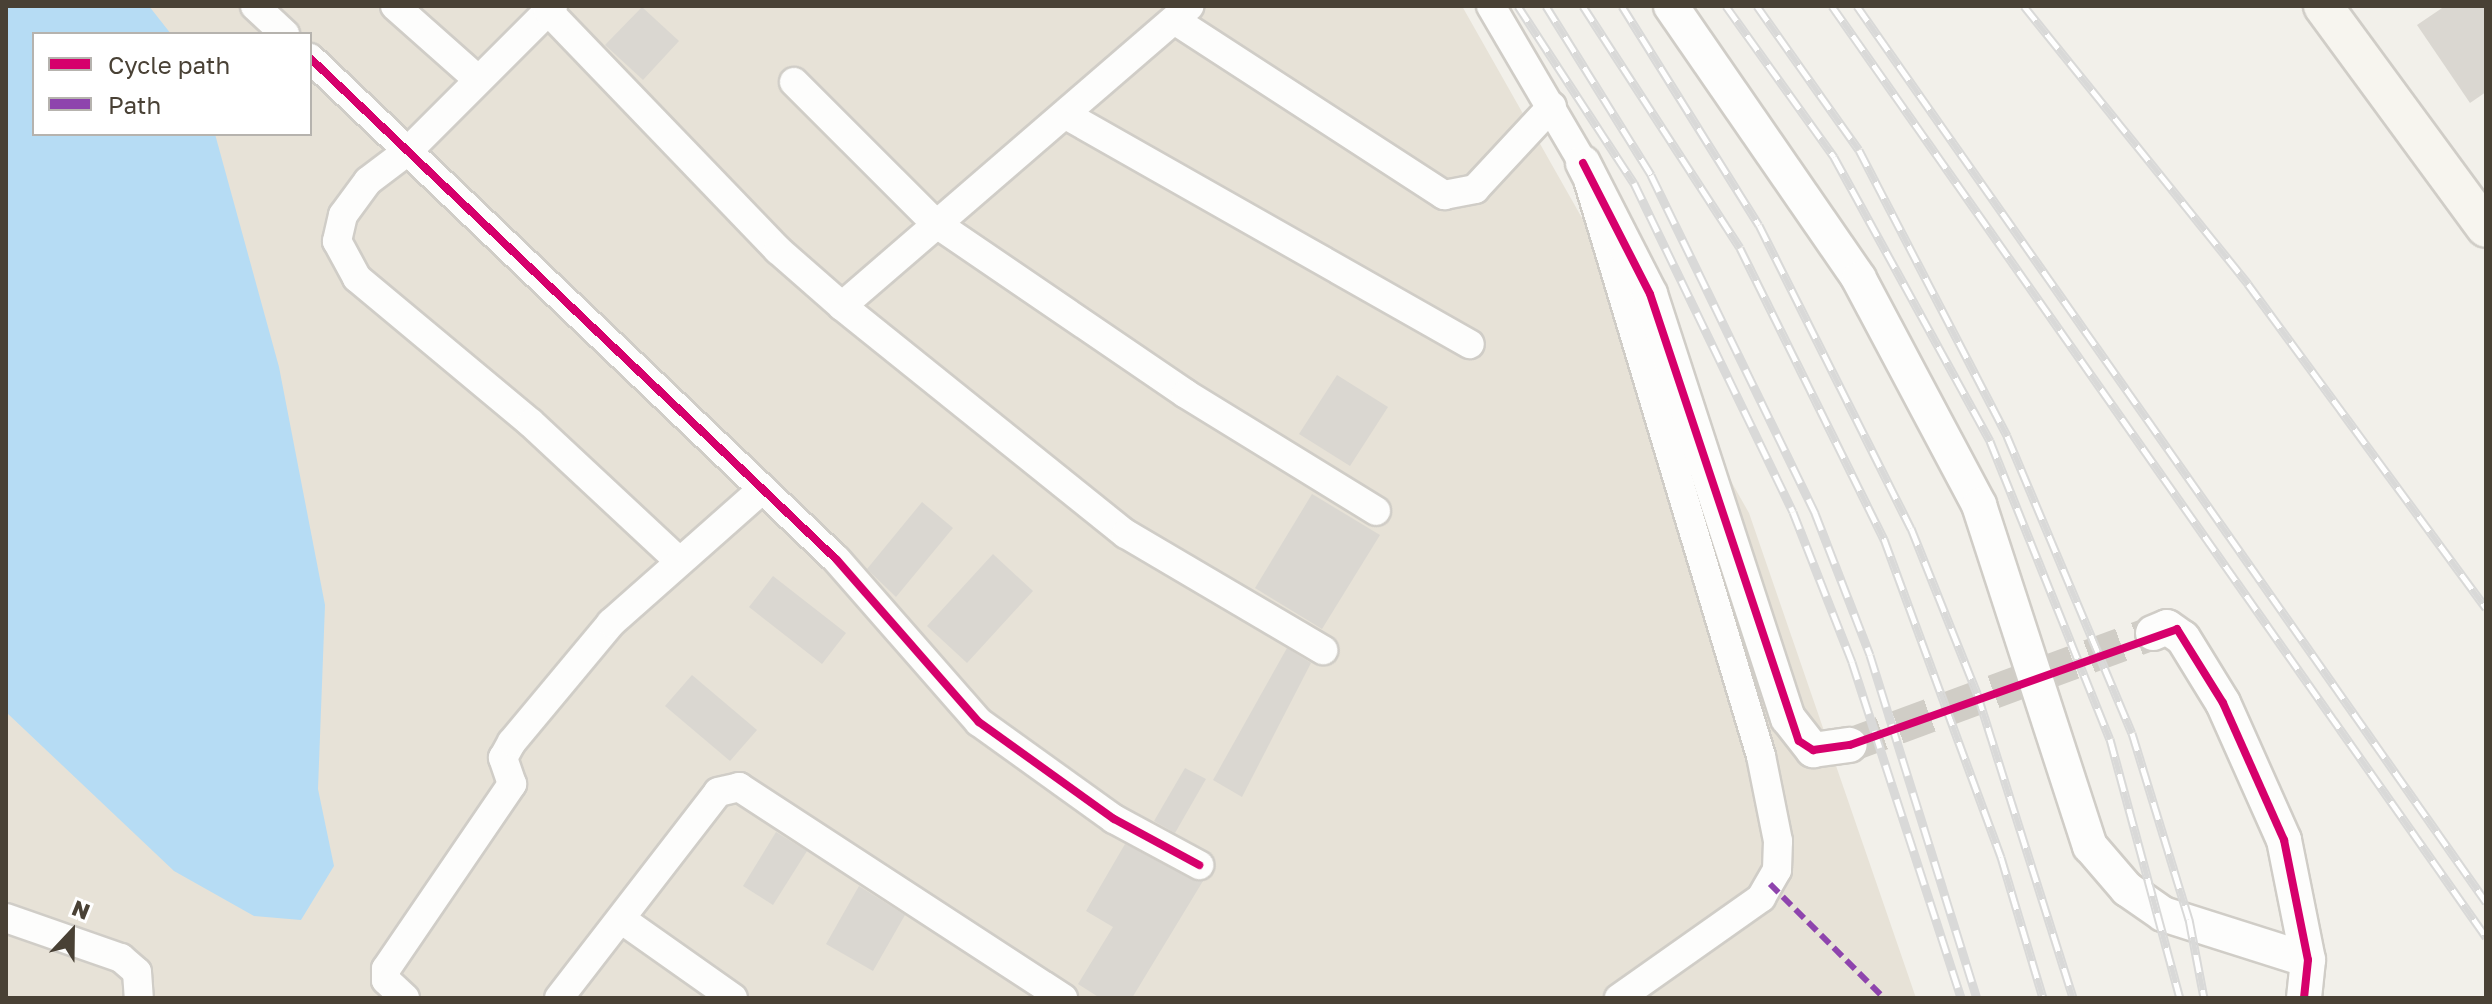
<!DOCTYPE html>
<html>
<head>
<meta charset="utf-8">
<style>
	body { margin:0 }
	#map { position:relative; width:2492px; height:1004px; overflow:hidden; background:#f2f0ea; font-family:"Golos Text",sans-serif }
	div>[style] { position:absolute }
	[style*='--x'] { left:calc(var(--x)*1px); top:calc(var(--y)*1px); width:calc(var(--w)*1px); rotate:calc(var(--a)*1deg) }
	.residential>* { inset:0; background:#e7e2d7 }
	.water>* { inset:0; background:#b6dcf4 }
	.building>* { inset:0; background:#dad7d1 }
	.tertiary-tunnel>* { height:34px; margin-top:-17px; transform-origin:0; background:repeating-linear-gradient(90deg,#d0cdc6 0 34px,transparent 0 51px) }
	.roads { filter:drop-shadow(2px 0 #d0cdc7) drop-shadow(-2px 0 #d0cdc7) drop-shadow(0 2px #d0cdc7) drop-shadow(0 -2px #d0cdc7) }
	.minor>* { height:28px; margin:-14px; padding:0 14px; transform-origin:14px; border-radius:14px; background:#fdfdfc }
	.tertiary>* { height:34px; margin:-17px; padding:0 17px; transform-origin:17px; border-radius:17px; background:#fdfdfc }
	.secondary>* { height:38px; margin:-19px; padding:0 19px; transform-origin:19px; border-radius:19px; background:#f7f5ef }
	.rail>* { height:9px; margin-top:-4.5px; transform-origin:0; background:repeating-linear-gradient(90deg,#fff 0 18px,#d9d9d8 0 36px); box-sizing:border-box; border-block:2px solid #d9d9d8 }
	.quiet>* { height:6px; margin-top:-3px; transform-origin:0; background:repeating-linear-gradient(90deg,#8e44ad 0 12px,transparent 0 18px) }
	.cycleway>* { height:8px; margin:-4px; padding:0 4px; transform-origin:4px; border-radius:4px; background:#d6006c }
	span { translate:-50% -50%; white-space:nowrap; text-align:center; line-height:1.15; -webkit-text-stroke:6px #fff; paint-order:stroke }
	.frame { position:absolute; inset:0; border:8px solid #494135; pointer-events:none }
	.legend { position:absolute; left:32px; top:32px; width:280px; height:104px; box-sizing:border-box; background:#fff; border:2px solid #b6b3ae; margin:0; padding:10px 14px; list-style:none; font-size:24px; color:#494135 }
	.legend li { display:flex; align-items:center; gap:16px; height:40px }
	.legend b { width:40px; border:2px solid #b6b3ae }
	.north { position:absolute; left:32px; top:892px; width:80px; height:80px; -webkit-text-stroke:6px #fff; paint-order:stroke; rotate:22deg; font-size:22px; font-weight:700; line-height:32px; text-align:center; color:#494135 }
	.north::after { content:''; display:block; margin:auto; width:28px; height:36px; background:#494135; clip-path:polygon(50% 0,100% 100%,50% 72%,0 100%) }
</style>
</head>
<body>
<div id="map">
	<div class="residential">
		<i style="clip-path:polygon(evenodd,6px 6px,1462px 6px,1749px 513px,1916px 998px,6px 998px,6px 6px,34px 34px,310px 34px,310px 134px,34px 134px,34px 34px)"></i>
	</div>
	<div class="water">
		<i style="clip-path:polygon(6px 6px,149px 6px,171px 34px,34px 34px,34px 134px,215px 134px,279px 367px,325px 605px,318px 789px,334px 866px,301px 920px,254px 916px,174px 871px,6px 712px)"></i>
	</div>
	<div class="building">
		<i style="clip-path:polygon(2445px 6px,2486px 6px,2486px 92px,2470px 103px,2417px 25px)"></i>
		<i style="clip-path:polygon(642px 7px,679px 41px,643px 80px,605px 45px)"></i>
		<i style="clip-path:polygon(1337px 375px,1388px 407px,1350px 466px,1299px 434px)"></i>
		<i style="clip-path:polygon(1312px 494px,1380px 535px,1322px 629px,1255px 588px)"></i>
		<i style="clip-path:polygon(922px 502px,953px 528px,896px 597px,867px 569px)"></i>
		<i style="clip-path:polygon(993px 554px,1033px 591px,967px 663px,927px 626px)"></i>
		<i style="clip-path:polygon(773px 576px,846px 633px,822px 664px,749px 607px)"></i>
		<i style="clip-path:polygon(1287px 648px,1311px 663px,1242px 797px,1213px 780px)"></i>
		<i style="clip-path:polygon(692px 675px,757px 730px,730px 761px,665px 706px)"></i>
		<i style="clip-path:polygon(1185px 768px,1206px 779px,1175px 833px,1154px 821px)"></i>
		<i style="clip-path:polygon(776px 832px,807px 851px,773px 905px,743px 886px)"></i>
		<i style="clip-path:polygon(1125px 844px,1203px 881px,1132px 998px,1100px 998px,1078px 984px,1113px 927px,1086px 911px)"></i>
		<i style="clip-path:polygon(859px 886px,905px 915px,873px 971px,826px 944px)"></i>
	</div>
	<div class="tertiary-tunnel">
		<i style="--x:1850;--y:745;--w:323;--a:-20.3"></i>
	</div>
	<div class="roads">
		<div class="minor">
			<i style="--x:255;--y:6;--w:41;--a:43"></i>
			<i style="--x:395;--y:6;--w:107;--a:41.6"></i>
			<i style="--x:553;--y:6;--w:204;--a:135"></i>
			<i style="--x:409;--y:150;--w:51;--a:142.9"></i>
			<i style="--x:368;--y:181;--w:42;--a:126.3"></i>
			<i style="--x:343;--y:215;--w:27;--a:103"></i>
			<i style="--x:337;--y:241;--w:42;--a:61.6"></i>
			<i style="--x:357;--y:278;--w:226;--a:39.8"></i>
			<i style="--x:531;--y:423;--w:201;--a:43"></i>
			<i style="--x:1491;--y:6;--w:182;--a:59.6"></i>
			<i style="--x:1583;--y:163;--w:619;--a:73.29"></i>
			<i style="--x:1761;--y:756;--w:87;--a:78.7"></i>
			<i style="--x:1778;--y:841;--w:29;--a:92"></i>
			<i style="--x:1777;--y:870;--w:32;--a:120"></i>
			<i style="--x:1761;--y:898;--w:174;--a:144.8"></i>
			<i style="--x:548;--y:11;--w:332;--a:46.1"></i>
			<i style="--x:778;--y:250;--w:85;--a:41.2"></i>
			<i style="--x:842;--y:306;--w:364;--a:38.8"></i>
			<i style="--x:1126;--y:534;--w:229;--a:30.5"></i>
			<i style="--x:1176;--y:21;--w:320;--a:33"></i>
			<i style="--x:1444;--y:195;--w:32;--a:-11"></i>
			<i style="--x:1475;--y:189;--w:113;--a:-47.1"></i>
			<i style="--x:310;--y:58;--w:728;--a:43.61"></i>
			<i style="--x:837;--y:560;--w:215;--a:48.8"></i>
			<i style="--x:979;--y:722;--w:166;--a:35.7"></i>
			<i style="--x:1114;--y:819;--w:97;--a:28.4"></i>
			<i style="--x:794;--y:82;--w:198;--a:45"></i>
			<i style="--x:934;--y:222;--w:305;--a:34.3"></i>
			<i style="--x:1186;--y:394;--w:223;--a:31.6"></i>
			<i style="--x:1068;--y:116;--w:462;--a:29.6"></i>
			<i style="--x:842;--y:306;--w:459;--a:-40.8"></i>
			<i style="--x:6;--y:918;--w:122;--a:19.2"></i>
			<i style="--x:121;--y:958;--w:21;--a:41"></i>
			<i style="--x:137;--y:972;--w:26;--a:86"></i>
			<i style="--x:621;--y:919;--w:137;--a:35.2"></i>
			<i style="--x:405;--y:998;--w:26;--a:-137"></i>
			<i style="--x:386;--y:980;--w:11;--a:-90"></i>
			<i style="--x:386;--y:969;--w:224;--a:-55.7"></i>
			<i style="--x:512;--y:784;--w:28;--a:-109"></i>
			<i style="--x:503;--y:758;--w:18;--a:-61"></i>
			<i style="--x:512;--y:742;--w:155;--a:-50.2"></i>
			<i style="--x:611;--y:623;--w:198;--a:-41.5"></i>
			<i style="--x:559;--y:998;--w:260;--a:-52.3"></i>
			<i style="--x:718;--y:792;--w:22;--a:-13"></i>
			<i style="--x:739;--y:787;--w:387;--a:33.1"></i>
		</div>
		<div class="tertiary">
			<i style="--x:1671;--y:6;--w:331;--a:55.4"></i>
			<i style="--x:1859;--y:279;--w:256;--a:62"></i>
			<i style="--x:1979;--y:505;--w:359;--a:72"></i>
			<i style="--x:2090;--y:846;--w:57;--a:49.3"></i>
			<i style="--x:2127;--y:889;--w:44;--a:34.8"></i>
			<i style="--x:2163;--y:914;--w:152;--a:17.6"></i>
			<i style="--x:1583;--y:163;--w:147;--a:62.9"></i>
			<i style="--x:1650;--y:294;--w:446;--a:72"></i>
			<i style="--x:1788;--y:718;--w:41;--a:52"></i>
			<i style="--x:1813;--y:750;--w:37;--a:-8"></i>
			<i style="--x:2153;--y:633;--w:15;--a:-23"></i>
			<i style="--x:2167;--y:627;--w:19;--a:35"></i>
			<i style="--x:2183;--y:638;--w:76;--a:58.4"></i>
			<i style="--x:2223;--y:703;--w:150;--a:66"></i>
			<i style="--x:2284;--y:840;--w:122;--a:78.7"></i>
			<i style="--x:2308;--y:960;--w:38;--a:96"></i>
		</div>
		<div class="secondary">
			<i style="--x:2323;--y:6;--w:275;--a:53.7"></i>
		</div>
	</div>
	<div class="rail">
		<i style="--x:1518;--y:6;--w:212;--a:56.8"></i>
		<i style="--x:1634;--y:183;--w:365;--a:64.2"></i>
		<i style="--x:1793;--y:512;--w:161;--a:68.5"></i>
		<i style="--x:1852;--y:662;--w:353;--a:72"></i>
		<i style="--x:1546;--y:6;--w:199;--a:58.1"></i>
		<i style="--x:1651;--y:175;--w:376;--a:64.1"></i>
		<i style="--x:1815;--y:513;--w:152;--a:68.8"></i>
		<i style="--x:1870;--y:655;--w:359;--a:72.7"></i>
		<i style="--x:1583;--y:6;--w:288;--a:57"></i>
		<i style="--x:1740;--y:248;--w:325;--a:63.7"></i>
		<i style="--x:1884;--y:539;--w:339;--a:69.8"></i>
		<i style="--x:2001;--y:857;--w:147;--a:73.4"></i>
		<i style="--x:1622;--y:6;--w:258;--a:58"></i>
		<i style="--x:1759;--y:225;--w:339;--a:63.4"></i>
		<i style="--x:1911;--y:528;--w:178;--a:68.2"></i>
		<i style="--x:1977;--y:693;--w:320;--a:72.5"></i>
		<i style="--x:1726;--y:6;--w:186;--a:54.4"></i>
		<i style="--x:1834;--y:157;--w:324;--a:61.2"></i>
		<i style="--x:1990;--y:441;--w:321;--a:68.1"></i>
		<i style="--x:2110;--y:739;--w:268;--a:74.9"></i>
		<i style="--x:1757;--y:6;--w:176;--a:54.7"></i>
		<i style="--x:1859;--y:150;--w:322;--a:62.6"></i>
		<i style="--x:2007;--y:436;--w:322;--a:67.2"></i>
		<i style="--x:2132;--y:733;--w:195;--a:73"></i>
		<i style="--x:2189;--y:919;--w:80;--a:79.2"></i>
		<i style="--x:1832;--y:6;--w:1138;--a:54.91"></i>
		<i style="--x:1857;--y:6;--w:1095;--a:54.93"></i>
		<i style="--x:2024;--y:6;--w:357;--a:51.1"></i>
		<i style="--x:2248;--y:284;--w:402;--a:53.7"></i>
	</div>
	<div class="quiet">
		<i style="--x:1770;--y:884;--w:161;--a:45"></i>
	</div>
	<div class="cycleway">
		<i style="--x:310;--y:58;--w:728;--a:43.61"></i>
		<i style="--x:837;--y:560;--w:215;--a:48.8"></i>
		<i style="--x:979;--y:722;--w:166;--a:35.7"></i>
		<i style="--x:1114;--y:819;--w:97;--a:28.4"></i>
		<i style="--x:1583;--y:163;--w:147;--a:62.9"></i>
		<i style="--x:1650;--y:294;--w:471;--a:71.6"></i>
		<i style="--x:1799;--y:741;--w:17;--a:33"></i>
		<i style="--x:1813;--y:750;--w:37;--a:-8"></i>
		<i style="--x:1850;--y:745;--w:347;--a:-19.5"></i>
		<i style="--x:2177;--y:629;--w:87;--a:58.1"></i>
		<i style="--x:2223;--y:703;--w:150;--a:66"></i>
		<i style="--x:2284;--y:840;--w:122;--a:78.7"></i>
		<i style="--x:2308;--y:960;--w:38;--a:96"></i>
	</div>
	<div class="frame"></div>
	<ul class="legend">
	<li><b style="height:10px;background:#d6006c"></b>Cycle path</li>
	<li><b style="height:10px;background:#8e44ad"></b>Path</li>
	</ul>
	<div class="north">N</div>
</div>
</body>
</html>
